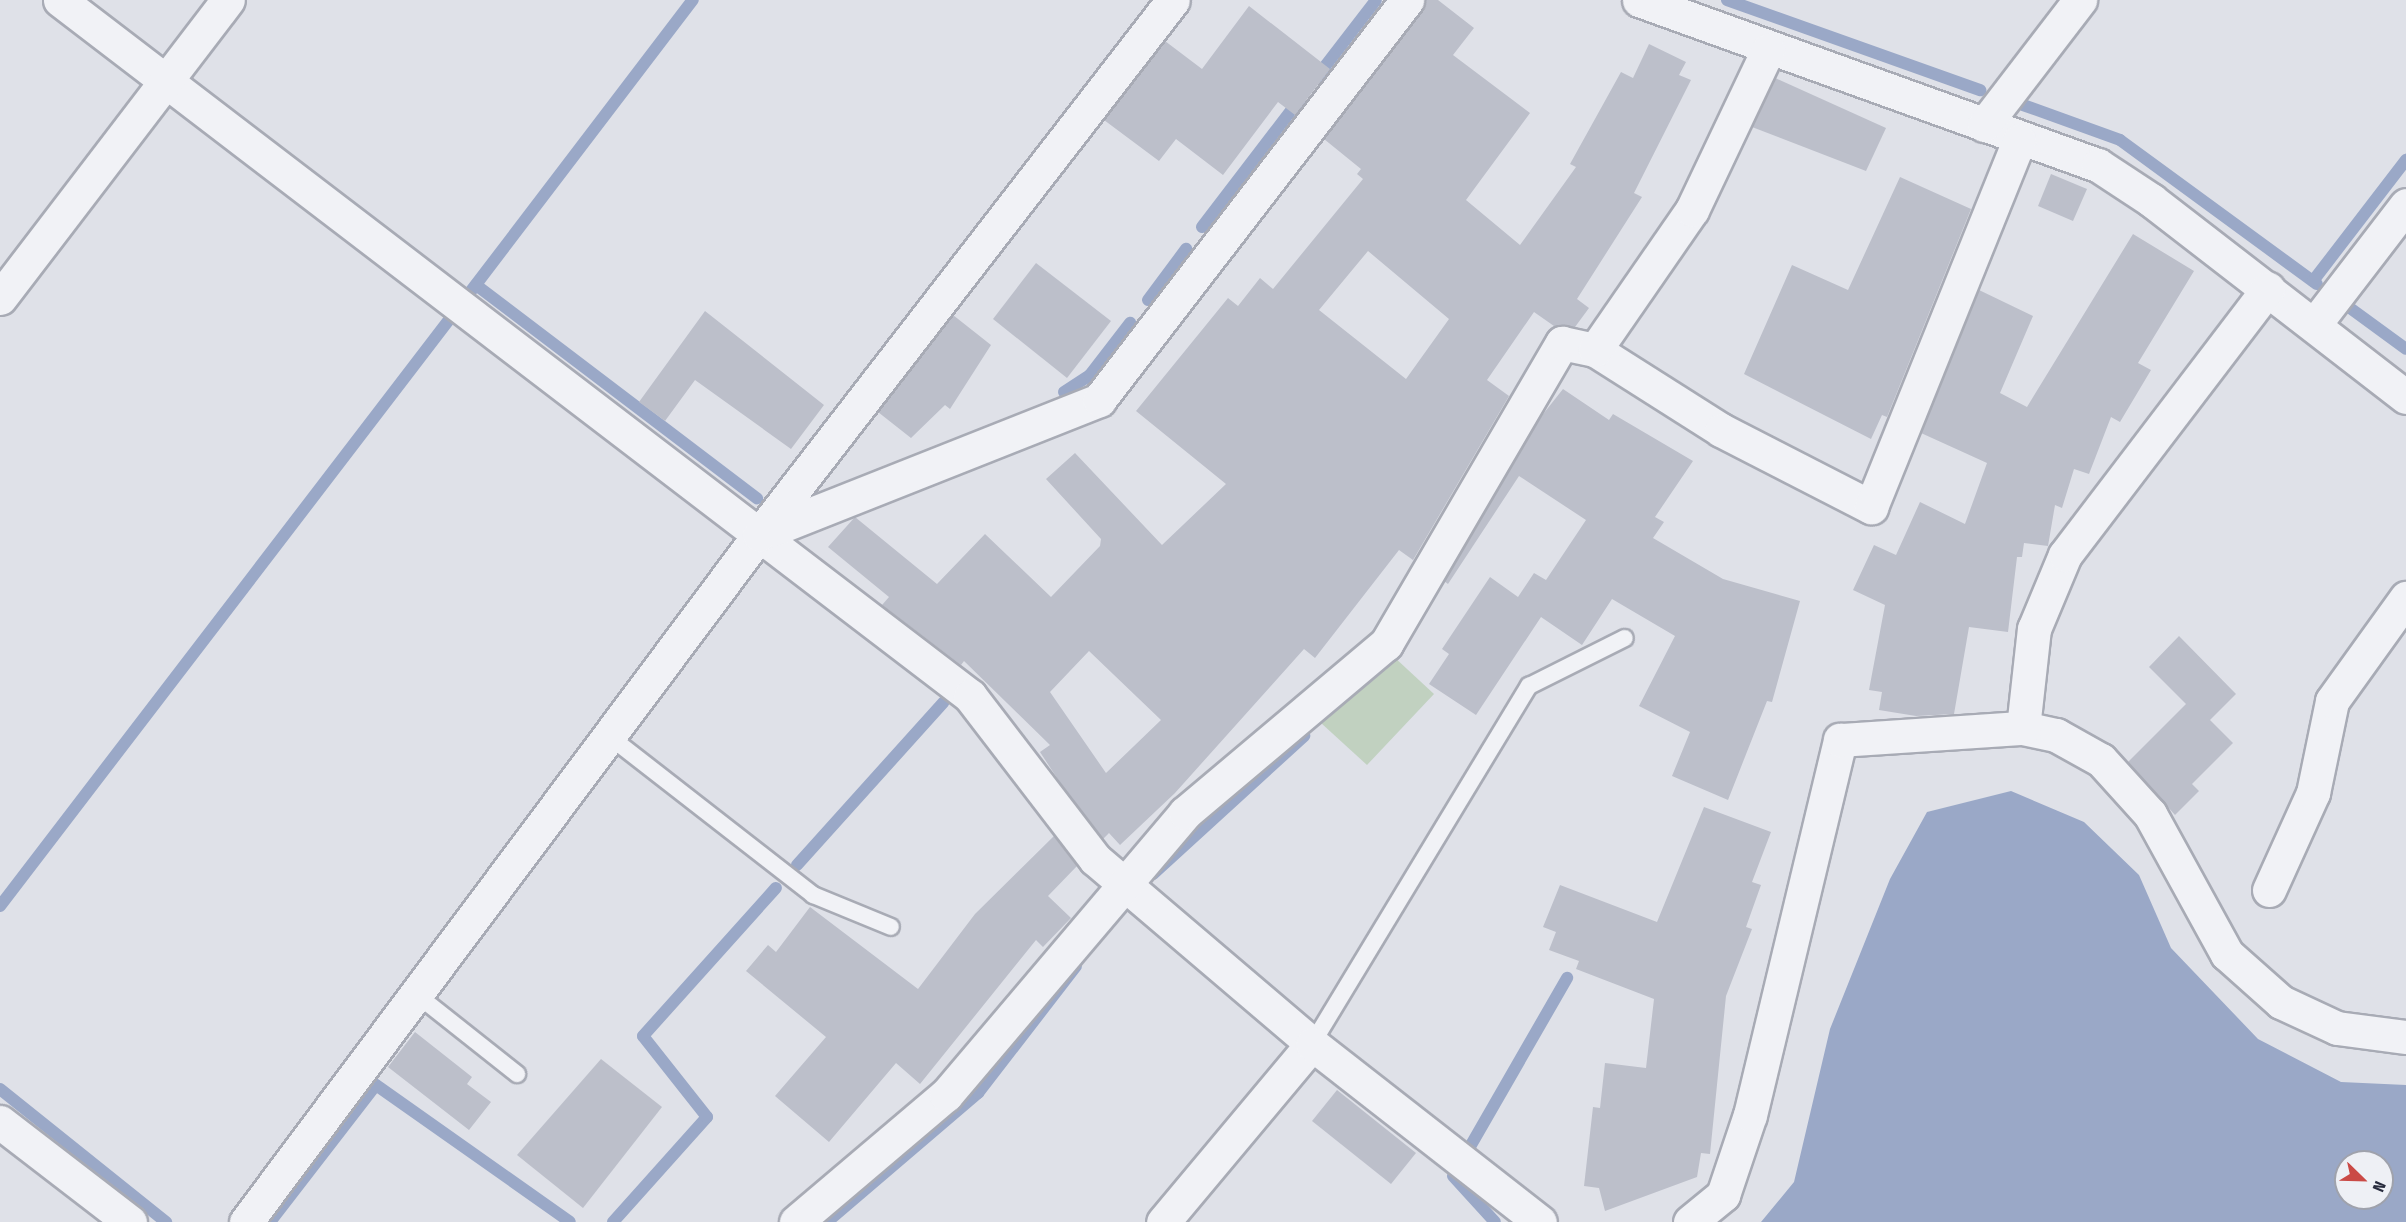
<!DOCTYPE html>
<html>
<head>
<meta charset="utf-8">
<style>
	body { margin:0 }
	#map { position:relative; width:2406px; height:1222px; overflow:hidden; background:#dfe1e8; font-family:"Fira Sans Condensed",sans-serif }
	div>[style] { position:absolute }
	[style*='--x'] { left:calc(var(--x)*1px); top:calc(var(--y)*1px); width:calc(var(--w)*1px); rotate:calc(var(--a)*1deg) }
	.green>* { inset:0; background:#c1d1c0 }
	.water>* { inset:0; background:#9aa8c7 }
	.stream>* { height:12px; margin:-6px; padding:0 6px; transform-origin:6px; border-radius:6px; background:#9aa8c7 }
	.building>* { inset:0; background:#bcbfca }
	.roads { filter:drop-shadow(2px 0 #a8abb5) drop-shadow(-2px 0 #a8abb5) drop-shadow(0 2px #a8abb5) drop-shadow(0 -2px #a8abb5) }
	.lane>* { height:16px; margin:-8px; padding:0 8px; transform-origin:8px; border-radius:8px; background:#f1f2f6 }
	.street>* { height:33px; margin:-16.5px; padding:0 16.5px; transform-origin:16.5px; border-radius:16.5px; background:#f1f2f6 }
	span { translate:-50% -50%; white-space:nowrap; text-align:center; line-height:1.15; -webkit-text-stroke:4.5px #eef0f5; paint-order:stroke }
	.north { position:absolute; left:2334px; top:1150px; width:60px; height:60px; box-sizing:border-box; background:#eef0f5; border:2px solid #9fa2ac; border-radius:50%; rotate:113deg; font-size:16px; font-weight:700; line-height:24px; text-align:center; color:#282c3e }
	.north::after { content:''; display:block; margin:auto; width:21px; height:27px; background:#ca4a46; clip-path:polygon(50% 0,100% 100%,50% 72%,0 100%) }
</style>
</head>
<body>
<div id="map">
	<div class="green">
		<i style="clip-path:polygon(1393px 656px,1434px 694px,1367px 765px,1321px 723px)"></i>
	</div>
	<div class="water">
		<i style="clip-path:polygon(evenodd,2011px 791px,2084px 822px,2139px 875px,2171px 948px,2258px 1039px,2341px 1082px,2406px 1085px,2406px 1222px,1761px 1222px,1794px 1182px,1830px 1029px,1890px 879px,1927px 812px,2011px 791px,2346px 1162px,2382px 1162px,2382px 1198px,2346px 1198px,2346px 1162px)"></i>
	</div>
	<div class="stream">
		<i style="--x:1727;--y:0;--w:269;--a:19.6"></i>
		<i style="--x:1316;--y:78;--w:98;--a:-52.4"></i>
		<i style="--x:2023;--y:105;--w:103;--a:19.8"></i>
		<i style="--x:2120;--y:140;--w:244;--a:36.2"></i>
		<i style="--x:1202;--y:227;--w:161;--a:-52.6"></i>
		<i style="--x:2313;--y:281;--w:153;--a:-52.5"></i>
		<i style="--x:476;--y:285;--w:353;--a:37.2"></i>
		<i style="--x:471;--y:291;--w:366;--a:-52.7"></i>
		<i style="--x:1148;--y:300;--w:64;--a:-53.3"></i>
		<i style="--x:2350;--y:308;--w:69;--a:36.2"></i>
		<i style="--x:1064;--y:392;--w:31;--a:-33"></i>
		<i style="--x:1090;--y:375;--w:66;--a:-52.4"></i>
		<i style="--x:797;--y:865;--w:219;--a:-48"></i>
		<i style="--x:1153;--y:874;--w:205;--a:-42.4"></i>
		<i style="--x:0;--y:906;--w:737;--a:-52.55"></i>
		<i style="--x:0;--y:1089;--w:213;--a:38.7"></i>
		<i style="--x:1471;--y:1145;--w:193;--a:-60.1"></i>
		<i style="--x:1453;--y:1176;--w:62;--a:47.6"></i>
		<i style="--x:270;--y:1222;--w:173;--a:-52.3"></i>
		<i style="--x:376;--y:1085;--w:237;--a:35.2"></i>
		<i style="--x:613;--y:1222;--w:141;--a:-48.2"></i>
		<i style="--x:707;--y:1117;--w:103;--a:-128.3"></i>
		<i style="--x:643;--y:1036;--w:199;--a:-48.1"></i>
		<i style="--x:827;--y:1222;--w:199;--a:-40.5"></i>
		<i style="--x:978;--y:1093;--w:160;--a:-52.3"></i>
	</div>
	<div class="building">
		<i style="clip-path:polygon(evenodd,1426px 0,1438px 0,1474px 28px,1453px 55px,1530px 113px,1466px 200px,1520px 245px,1576px 167px,1570px 164px,1621px 72px,1633px 78px,1649px 44px,1686px 62px,1679px 75px,1691px 80px,1634px 193px,1642px 197px,1577px 299px,1589px 308px,1575px 327px,1554px 326px,1534px 312px,1487px 380px,1509px 396px,1413px 560px,1399px 550px,1315px 658px,1304px 649px,1175px 793px,1120px 845px,1109px 833px,1103px 839px,1061px 784px,1040px 752px,1050px 745px,964px 661px,961px 665px,882px 605px,889px 597px,828px 547px,855px 517px,937px 584px,985px 534px,1051px 597px,1100px 546px,1101px 539px,1046px 479px,1075px 453px,1162px 545px,1226px 484px,1136px 411px,1228px 298px,1238px 306px,1260px 278px,1273px 289px,1363px 179px,1357px 174px,1361px 169px,1324px 139px,1426px 0,1368px 251px,1449px 319px,1406px 379px,1319px 310px,1368px 251px,1426px 0,1089px 651px,1161px 720px,1106px 773px,1050px 692px,1089px 651px)"></i>
		<i style="clip-path:polygon(1249px 6px,1330px 69px,1295px 115px,1278px 102px,1223px 175px,1176px 139px,1159px 161px,1104px 120px,1165px 41px,1202px 69px)"></i>
		<i style="clip-path:polygon(1775px 78px,1886px 128px,1866px 171px,1752px 127px)"></i>
		<i style="clip-path:polygon(2051px 174px,2087px 189px,2073px 221px,2038px 206px)"></i>
		<i style="clip-path:polygon(1900px 177px,1971px 209px,1887px 417px,1882px 415px,1871px 439px,1744px 374px,1792px 265px,1848px 290px)"></i>
		<i style="clip-path:polygon(2133px 234px,2194px 271px,2138px 363px,2151px 370px,2120px 422px,2111px 417px,2089px 474px,2074px 469px,2062px 508px,2055px 505px,2048px 546px,2024px 543px,2022px 557px,2017px 557px,2008px 632px,1969px 627px,1954px 714px,1916px 716px,1879px 710px,1882px 692px,1869px 690px,1885px 605px,1853px 590px,1874px 545px,1896px 555px,1920px 502px,1965px 524px,1987px 463px,1921px 433px,1979px 290px,2033px 316px,2000px 393px,2027px 407px)"></i>
		<i style="clip-path:polygon(1036px 263px,1111px 321px,1067px 378px,993px 319px)"></i>
		<i style="clip-path:polygon(705px 311px,824px 405px,791px 449px,695px 380px,665px 421px,639px 402px)"></i>
		<i style="clip-path:polygon(953px 315px,991px 345px,950px 409px,945px 405px,911px 438px,878px 412px)"></i>
		<i style="clip-path:polygon(1563px 389px,1609px 420px,1613px 414px,1693px 461px,1655px 517px,1664px 522px,1653px 538px,1723px 579px,1800px 601px,1772px 702px,1767px 701px,1728px 800px,1672px 776px,1690px 732px,1639px 706px,1675px 636px,1612px 599px,1582px 645px,1541px 617px,1476px 715px,1429px 684px,1449px 654px,1442px 649px,1490px 577px,1518px 597px,1534px 573px,1546px 580px,1586px 520px,1519px 476px,1448px 584px,1444px 581px,1540px 418px)"></i>
		<i style="clip-path:polygon(2179px 636px,2236px 694px,2210px 720px,2233px 743px,2192px 784px,2199px 791px,2175px 815px,2128px 762px,2186px 704px,2149px 667px)"></i>
		<i style="clip-path:polygon(1704px 807px,1771px 832px,1752px 882px,1761px 885px,1746px 927px,1752px 929px,1726px 996px,1710px 1154px,1701px 1153px,1697px 1177px,1605px 1211px,1599px 1188px,1584px 1186px,1593px 1107px,1600px 1108px,1605px 1063px,1646px 1068px,1654px 999px,1576px 969px,1579px 961px,1549px 950px,1556px 932px,1543px 927px,1560px 885px,1657px 922px)"></i>
		<i style="clip-path:polygon(1054px 836px,1077px 866px,1048px 896px,1071px 918px,1043px 947px,1036px 940px,920px 1084px,896px 1063px,829px 1142px,775px 1096px,826px 1037px,746px 971px,768px 945px,776px 952px,810px 907px,918px 989px,975px 914px)"></i>
		<i style="clip-path:polygon(415px 1032px,472px 1077px,467px 1084px,491px 1102px,469px 1130px,388px 1067px)"></i>
		<i style="clip-path:polygon(601px 1059px,662px 1107px,583px 1208px,517px 1155px)"></i>
		<i style="clip-path:polygon(1337px 1090px,1416px 1153px,1391px 1184px,1312px 1121px)"></i>
	</div>
	<div class="roads">
		<div class="lane">
			<i style="--x:609;--y:736;--w:259;--a:37.9"></i>
			<i style="--x:813;--y:895;--w:84;--a:22.3"></i>
			<i style="--x:416;--y:994;--w:129;--a:38.4"></i>
			<i style="--x:1312;--y:1044;--w:419;--a:-58.8"></i>
			<i style="--x:1529;--y:686;--w:107;--a:-26.6"></i>
		</div>
		<div class="street">
			<i style="--x:60;--y:0;--w:1146;--a:37.41"></i>
			<i style="--x:970;--y:696;--w:205;--a:52.5"></i>
			<i style="--x:1095;--y:859;--w:285;--a:40.4"></i>
			<i style="--x:1312;--y:1044;--w:232;--a:129.9"></i>
			<i style="--x:1639;--y:0;--w:488;--a:19.8"></i>
			<i style="--x:2098;--y:165;--w:64;--a:33.4"></i>
			<i style="--x:2151;--y:200;--w:322;--a:37.7"></i>
			<i style="--x:1984;--y:125;--w:158;--a:-52.5"></i>
			<i style="--x:0;--y:298;--w:375;--a:-52.6"></i>
			<i style="--x:2314;--y:325;--w:151;--a:-52.5"></i>
			<i style="--x:1595;--y:350;--w:149;--a:32.4"></i>
			<i style="--x:1721;--y:430;--w:169;--a:27.2"></i>
			<i style="--x:1871;--y:507;--w:395;--a:-68"></i>
			<i style="--x:761;--y:534;--w:364;--a:-21.6"></i>
			<i style="--x:1099;--y:400;--w:505;--a:-52.4"></i>
			<i style="--x:2023;--y:728;--w:34;--a:12"></i>
			<i style="--x:2056;--y:735;--w:51;--a:29.1"></i>
			<i style="--x:2101;--y:760;--w:73;--a:47.8"></i>
			<i style="--x:2150;--y:814;--w:160;--a:61.2"></i>
			<i style="--x:2227;--y:954;--w:72;--a:41.6"></i>
			<i style="--x:2281;--y:1002;--w:62;--a:24.9"></i>
			<i style="--x:2337;--y:1028;--w:70;--a:7.4"></i>
			<i style="--x:2269;--y:890;--w:107;--a:-65.6"></i>
			<i style="--x:2313;--y:793;--w:94;--a:-78.3"></i>
			<i style="--x:2332;--y:701;--w:127;--a:-54.3"></i>
			<i style="--x:1312;--y:1044;--w:289;--a:38"></i>
			<i style="--x:0;--y:1122;--w:164;--a:37.6"></i>
			<i style="--x:246;--y:1222;--w:857;--a:-53.25"></i>
			<i style="--x:759;--y:535;--w:676;--a:-52.27"></i>
			<i style="--x:796;--y:1222;--w:197;--a:-40.3"></i>
			<i style="--x:946;--y:1095;--w:370;--a:-49.7"></i>
			<i style="--x:1185;--y:813;--w:263;--a:-40.1"></i>
			<i style="--x:1386;--y:644;--w:349;--a:-59.7"></i>
			<i style="--x:1562;--y:343;--w:34;--a:12"></i>
			<i style="--x:1595;--y:350;--w:170;--a:-55.3"></i>
			<i style="--x:1692;--y:210;--w:177;--a:-64.6"></i>
			<i style="--x:1690;--y:1222;--w:43;--a:-39.3"></i>
			<i style="--x:1723;--y:1195;--w:84;--a:-71.4"></i>
			<i style="--x:1750;--y:1115;--w:386;--a:-76.5"></i>
			<i style="--x:1840;--y:740;--w:183;--a:-3.8"></i>
			<i style="--x:2023;--y:728;--w:100;--a:-83.7"></i>
			<i style="--x:2034;--y:629;--w:80;--a:-67.3"></i>
			<i style="--x:2065;--y:555;--w:335;--a:-52.7"></i>
		</div>
	</div>
	<div class="north">N</div>
</div>
</body>
</html>
